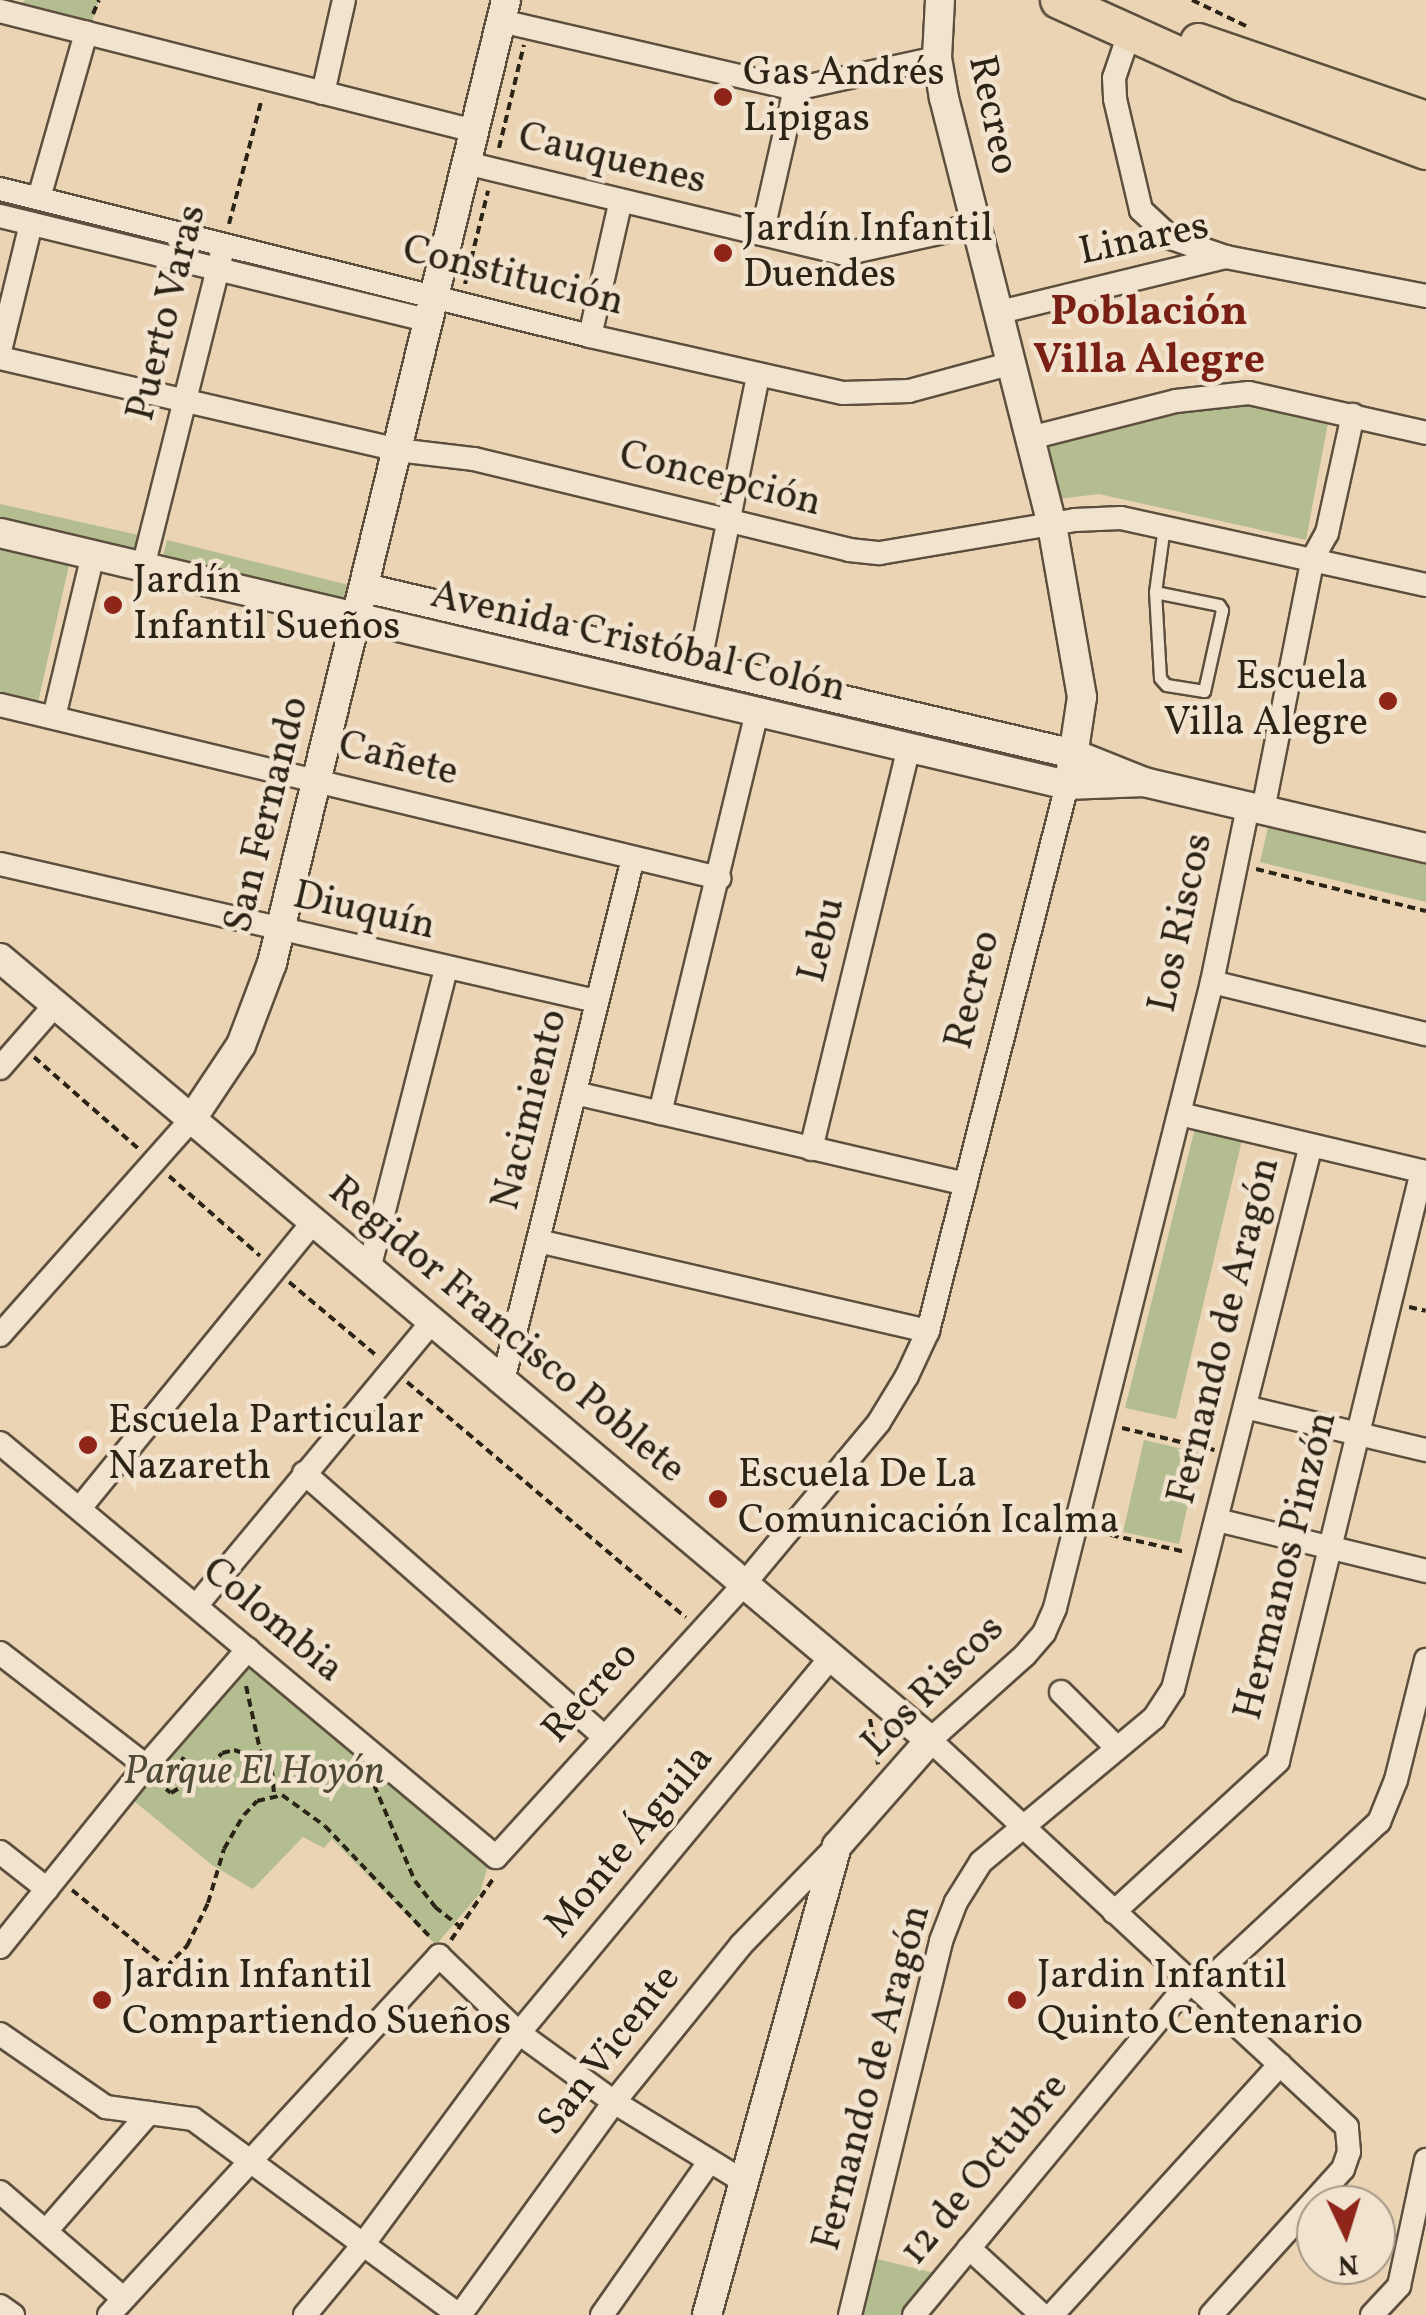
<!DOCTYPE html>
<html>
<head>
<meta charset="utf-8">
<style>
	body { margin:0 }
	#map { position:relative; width:1426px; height:2315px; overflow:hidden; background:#ebd4b4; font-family:Vollkorn,serif }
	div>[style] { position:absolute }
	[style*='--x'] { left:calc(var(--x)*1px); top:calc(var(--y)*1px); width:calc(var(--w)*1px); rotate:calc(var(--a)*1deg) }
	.green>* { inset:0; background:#b3bd90 }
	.path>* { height:4px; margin-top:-2px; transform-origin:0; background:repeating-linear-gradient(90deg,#2c2317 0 8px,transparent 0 13px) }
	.roads { filter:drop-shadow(2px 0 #5c4f3e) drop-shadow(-2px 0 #5c4f3e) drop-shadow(0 2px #5c4f3e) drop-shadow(0 -2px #5c4f3e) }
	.service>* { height:11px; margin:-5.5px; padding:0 5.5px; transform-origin:5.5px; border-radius:5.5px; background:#f2e3ce }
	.minor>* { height:22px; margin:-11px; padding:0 11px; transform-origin:11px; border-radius:11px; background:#f2e3ce }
	.tertiary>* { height:28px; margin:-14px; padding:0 14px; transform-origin:14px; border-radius:14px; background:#f2e3ce }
	.primary>* { height:35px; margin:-17.5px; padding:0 17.5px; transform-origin:17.5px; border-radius:17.5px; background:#ebd4b4 }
	.dots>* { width:28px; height:28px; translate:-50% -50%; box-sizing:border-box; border:5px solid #f2e3ce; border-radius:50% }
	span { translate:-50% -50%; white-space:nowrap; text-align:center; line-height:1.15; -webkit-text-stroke:9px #f2e3ce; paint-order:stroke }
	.poi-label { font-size:40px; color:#2c2317 }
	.left { translate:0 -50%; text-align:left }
	.right { translate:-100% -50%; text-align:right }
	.street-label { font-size:40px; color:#2c2317 }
	.park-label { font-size:40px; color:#4e4a35; font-style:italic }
	.neighbourhood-label { font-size:42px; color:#7a1f14; font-weight:700 }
	.north { position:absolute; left:1296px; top:2185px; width:100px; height:100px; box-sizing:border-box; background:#f2e3ce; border:2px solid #a39685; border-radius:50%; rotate:176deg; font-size:28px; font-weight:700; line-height:40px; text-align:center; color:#2c2317 }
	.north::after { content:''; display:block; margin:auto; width:35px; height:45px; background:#8f2418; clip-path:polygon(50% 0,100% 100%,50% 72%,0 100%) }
</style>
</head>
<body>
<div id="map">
	<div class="green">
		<i style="clip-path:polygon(25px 0,99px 0,90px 28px,19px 5px)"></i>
		<i style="clip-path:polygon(1224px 397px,1328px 423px,1306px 540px,1099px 494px,1058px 499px,1044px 437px)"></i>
		<i style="clip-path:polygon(0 504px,143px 536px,139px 552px,0 519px)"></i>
		<i style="clip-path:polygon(167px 540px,349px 585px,344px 601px,163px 556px)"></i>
		<i style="clip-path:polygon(0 546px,70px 561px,38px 702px,0 692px)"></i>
		<i style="clip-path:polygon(1270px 819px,1426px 856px,1426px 902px,1260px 862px)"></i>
		<i style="clip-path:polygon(1196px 1124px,1243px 1136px,1176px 1419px,1125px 1408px)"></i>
		<i style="clip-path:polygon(1144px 1440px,1200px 1453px,1179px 1544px,1123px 1532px)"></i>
		<i style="clip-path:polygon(245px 1661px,488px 1865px,480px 1893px,436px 1945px,332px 1839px,324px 1848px,303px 1837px,253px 1889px,212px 1865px,129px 1797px)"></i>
		<i style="clip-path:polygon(865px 2256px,943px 2275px,911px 2315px,851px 2315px)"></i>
	</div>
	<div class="path">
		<i style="--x:1192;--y:0;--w:60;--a:25.7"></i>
		<i style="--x:93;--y:14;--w:15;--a:-67"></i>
		<i style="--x:499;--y:148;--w:106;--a:-76.4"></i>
		<i style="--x:229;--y:224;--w:130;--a:-75.3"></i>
		<i style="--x:465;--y:284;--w:96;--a:-76.1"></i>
		<i style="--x:1256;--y:869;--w:175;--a:13.9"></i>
		<i style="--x:34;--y:1057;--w:141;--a:41.3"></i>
		<i style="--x:169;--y:1176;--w:121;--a:41.3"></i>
		<i style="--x:289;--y:1282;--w:115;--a:40.1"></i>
		<i style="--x:1409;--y:1307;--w:17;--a:13"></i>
		<i style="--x:407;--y:1382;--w:365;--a:40.2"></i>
		<i style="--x:1122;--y:1428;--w:95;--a:13.4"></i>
		<i style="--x:1098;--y:1532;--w:90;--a:12.8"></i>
		<i style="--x:246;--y:1686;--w:75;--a:77.6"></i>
		<i style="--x:870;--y:1719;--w:46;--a:79.9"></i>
		<i style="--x:184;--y:1757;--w:37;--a:119"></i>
		<i style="--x:166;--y:1789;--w:6;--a:39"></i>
		<i style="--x:171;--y:1793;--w:35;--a:-31"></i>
		<i style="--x:201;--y:1775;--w:30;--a:-46"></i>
		<i style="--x:222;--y:1753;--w:12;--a:-14"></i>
		<i style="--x:234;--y:1750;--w:29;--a:18"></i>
		<i style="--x:262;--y:1759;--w:16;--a:50"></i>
		<i style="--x:272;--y:1771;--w:24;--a:85"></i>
		<i style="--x:374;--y:1785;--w:104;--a:66.9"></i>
		<i style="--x:415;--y:1881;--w:33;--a:52"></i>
		<i style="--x:435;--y:1907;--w:33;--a:38"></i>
		<i style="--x:72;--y:1890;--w:122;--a:39.3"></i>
		<i style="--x:166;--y:1967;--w:30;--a:-45"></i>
		<i style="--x:187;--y:1946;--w:48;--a:-64"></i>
		<i style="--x:208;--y:1903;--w:56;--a:-73.5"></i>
		<i style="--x:224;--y:1849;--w:39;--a:-60"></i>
		<i style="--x:244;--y:1815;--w:19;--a:-47"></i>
		<i style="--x:257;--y:1801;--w:26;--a:-13"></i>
		<i style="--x:282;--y:1795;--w:53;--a:35.8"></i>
		<i style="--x:325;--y:1826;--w:151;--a:46.6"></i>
		<i style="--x:451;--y:1940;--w:74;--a:-55.5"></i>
	</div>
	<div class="roads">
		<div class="service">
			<i style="--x:1155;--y:592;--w:65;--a:11.5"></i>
			<i style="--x:1219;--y:605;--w:6;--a:59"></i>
			<i style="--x:1222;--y:610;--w:83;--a:102.5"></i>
			<i style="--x:1204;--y:691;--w:38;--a:-171"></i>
			<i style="--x:1166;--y:685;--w:9;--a:-131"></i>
			<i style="--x:1160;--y:678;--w:86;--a:-93.3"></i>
			<i style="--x:1155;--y:592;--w:67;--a:-82.2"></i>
		</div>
		<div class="minor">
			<i style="--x:0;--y:11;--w:489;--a:14.2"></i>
			<i style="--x:501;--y:21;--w:302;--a:13"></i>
			<i style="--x:795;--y:89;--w:145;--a:-12.3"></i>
			<i style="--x:1129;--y:34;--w:46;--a:108.8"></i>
			<i style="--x:1114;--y:78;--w:21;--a:87"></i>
			<i style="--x:1115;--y:99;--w:114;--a:76.8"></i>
			<i style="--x:1141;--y:210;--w:41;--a:43"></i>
			<i style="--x:1171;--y:238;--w:58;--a:19.1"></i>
			<i style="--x:323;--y:93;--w:95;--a:-77.3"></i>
			<i style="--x:466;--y:163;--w:389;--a:13.5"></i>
			<i style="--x:844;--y:254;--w:134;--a:-12.5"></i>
			<i style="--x:0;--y:189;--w:608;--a:13.99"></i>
			<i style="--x:590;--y:336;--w:259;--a:12.7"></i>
			<i style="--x:843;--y:393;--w:66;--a:-1.7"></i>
			<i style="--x:909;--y:391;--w:104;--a:-15.1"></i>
			<i style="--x:39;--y:198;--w:172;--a:-74.1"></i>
			<i style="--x:0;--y:216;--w:440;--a:13.7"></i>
			<i style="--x:762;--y:234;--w:149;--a:-77.2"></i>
			<i style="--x:996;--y:313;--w:237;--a:-13.7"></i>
			<i style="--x:1226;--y:257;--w:204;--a:11"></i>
			<i style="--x:590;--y:336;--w:139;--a:-77.2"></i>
			<i style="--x:0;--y:351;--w:131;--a:-76.3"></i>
			<i style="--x:0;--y:358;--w:408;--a:13"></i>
			<i style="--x:397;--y:450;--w:78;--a:6.7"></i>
			<i style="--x:474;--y:459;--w:386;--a:13.6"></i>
			<i style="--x:849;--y:550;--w:31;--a:6"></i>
			<i style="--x:880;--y:553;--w:198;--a:-9.6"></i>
			<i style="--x:1075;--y:520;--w:46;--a:-2.5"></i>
			<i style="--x:1121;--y:518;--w:312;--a:12.4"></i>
			<i style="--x:1030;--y:438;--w:151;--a:-14.2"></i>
			<i style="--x:1176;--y:401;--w:73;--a:-6.3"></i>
			<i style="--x:1249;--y:393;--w:181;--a:12.7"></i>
			<i style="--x:143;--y:567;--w:321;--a:-75.9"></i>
			<i style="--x:699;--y:666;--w:296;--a:-78.5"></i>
			<i style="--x:0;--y:705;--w:740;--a:13.53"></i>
			<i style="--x:54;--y:717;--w:167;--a:-76.5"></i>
			<i style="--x:1263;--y:810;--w:257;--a:-78.8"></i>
			<i style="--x:1313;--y:558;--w:29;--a:-61"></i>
			<i style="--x:1327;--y:533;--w:121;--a:-77.6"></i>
			<i style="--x:0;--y:864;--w:612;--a:12.95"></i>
			<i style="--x:1212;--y:982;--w:220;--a:13.7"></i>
			<i style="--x:0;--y:1068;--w:84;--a:-48.9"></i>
			<i style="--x:575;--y:1093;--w:401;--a:13.1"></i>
			<i style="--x:660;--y:1113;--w:413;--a:-76.4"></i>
			<i style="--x:1180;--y:1114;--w:253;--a:13.3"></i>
			<i style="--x:811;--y:1149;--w:413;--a:-76.3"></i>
			<i style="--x:538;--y:1241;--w:400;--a:13"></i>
			<i style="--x:369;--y:1269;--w:310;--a:-75.6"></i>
			<i style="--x:0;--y:1335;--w:288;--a:-48.4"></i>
			<i style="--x:503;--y:1381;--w:539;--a:-76.04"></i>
			<i style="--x:1245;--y:1407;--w:186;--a:13.4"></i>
			<i style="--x:0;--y:1443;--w:646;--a:39.85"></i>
			<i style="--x:496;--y:1857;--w:370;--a:-47.7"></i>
			<i style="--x:745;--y:1583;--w:209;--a:-50.2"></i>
			<i style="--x:879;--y:1422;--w:54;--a:-58.7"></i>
			<i style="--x:907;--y:1376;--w:50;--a:-65"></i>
			<i style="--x:928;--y:1331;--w:563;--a:-75.72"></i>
			<i style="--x:304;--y:1473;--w:400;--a:41.3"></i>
			<i style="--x:80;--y:1508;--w:369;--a:-50.8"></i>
			<i style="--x:1217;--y:1520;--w:215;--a:13.7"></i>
			<i style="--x:196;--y:1606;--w:369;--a:-50.3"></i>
			<i style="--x:0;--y:1653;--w:185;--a:37.7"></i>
			<i style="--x:1061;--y:1692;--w:79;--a:45"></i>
			<i style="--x:0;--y:1852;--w:60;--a:38.2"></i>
			<i style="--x:1114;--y:1912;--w:223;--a:-42.6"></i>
			<i style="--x:1278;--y:1761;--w:607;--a:-76.28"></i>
			<i style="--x:0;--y:1947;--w:233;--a:-51.1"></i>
			<i style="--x:146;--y:1766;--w:155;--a:-48.9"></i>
			<i style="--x:1199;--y:1989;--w:246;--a:-42.9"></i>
			<i style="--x:1379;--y:1822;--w:45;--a:-68"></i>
			<i style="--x:1396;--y:1780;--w:124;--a:-76"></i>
			<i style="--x:0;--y:2034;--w:129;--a:34.6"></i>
			<i style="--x:106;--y:2107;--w:88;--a:7.9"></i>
			<i style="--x:193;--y:2119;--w:330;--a:36.4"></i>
			<i style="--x:0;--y:2192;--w:162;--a:40.8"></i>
			<i style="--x:46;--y:2231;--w:157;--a:-48.9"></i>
			<i style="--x:969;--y:2248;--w:99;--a:42.5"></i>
			<i style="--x:0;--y:2306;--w:16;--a:35"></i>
			<i style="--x:109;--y:2315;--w:488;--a:-47.4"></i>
			<i style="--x:439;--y:1956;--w:111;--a:43.9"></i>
			<i style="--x:519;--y:2033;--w:117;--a:36"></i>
			<i style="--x:614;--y:2102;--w:151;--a:31.5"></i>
			<i style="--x:305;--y:2315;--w:89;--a:-50.4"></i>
			<i style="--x:362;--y:2246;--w:265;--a:-53.6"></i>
			<i style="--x:519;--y:2033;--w:490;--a:-50.3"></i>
			<i style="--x:460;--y:2315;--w:263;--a:-54.1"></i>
			<i style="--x:614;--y:2102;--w:202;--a:-51"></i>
			<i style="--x:741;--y:1945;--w:136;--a:-45.9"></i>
			<i style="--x:602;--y:2315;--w:188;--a:-55"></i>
			<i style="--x:850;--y:2315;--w:385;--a:-76.3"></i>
			<i style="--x:941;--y:1941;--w:42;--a:-69"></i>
			<i style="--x:956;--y:1902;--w:47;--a:-58"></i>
			<i style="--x:981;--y:1862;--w:225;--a:-39.8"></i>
			<i style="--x:1154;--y:1718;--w:35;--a:-57"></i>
			<i style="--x:1173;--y:1689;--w:561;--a:-75.77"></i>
			<i style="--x:914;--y:2315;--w:433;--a:-50.4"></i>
			<i style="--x:1052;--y:2315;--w:339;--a:-47.7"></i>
			<i style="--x:1211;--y:2315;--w:197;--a:-47.9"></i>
			<i style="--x:1343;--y:2169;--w:18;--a:-71"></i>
			<i style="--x:1349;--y:2152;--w:25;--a:-95"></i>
			<i style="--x:1347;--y:2127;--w:569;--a:-137.14"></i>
			<i style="--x:930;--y:1740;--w:127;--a:-41.8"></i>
			<i style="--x:1025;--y:1655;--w:29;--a:-49"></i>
			<i style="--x:1044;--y:1633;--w:27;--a:-66"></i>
			<i style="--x:1055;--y:1608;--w:645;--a:-75.92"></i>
			<i style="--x:1212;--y:982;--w:179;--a:-78.4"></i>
			<i style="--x:1372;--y:2315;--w:40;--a:-47"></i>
			<i style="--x:1399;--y:2286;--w:129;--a:-77.9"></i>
		</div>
		<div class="tertiary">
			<i style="--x:940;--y:0;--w:58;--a:93"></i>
			<i style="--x:937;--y:58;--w:41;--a:80.1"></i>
			<i style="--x:944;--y:98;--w:440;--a:75.8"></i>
			<i style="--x:1052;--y:525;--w:175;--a:80.1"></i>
			<i style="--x:1082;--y:697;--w:74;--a:98.6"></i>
			<i style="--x:0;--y:533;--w:1096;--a:13.29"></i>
			<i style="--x:1067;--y:785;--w:77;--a:-2.2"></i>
			<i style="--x:365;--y:588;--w:728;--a:13.18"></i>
			<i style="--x:1074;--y:754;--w:75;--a:21.8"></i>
			<i style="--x:1144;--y:782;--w:290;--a:13.2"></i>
			<i style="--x:0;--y:958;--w:1215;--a:40.06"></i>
			<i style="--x:930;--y:1740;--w:141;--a:131.3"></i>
			<i style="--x:837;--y:1846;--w:487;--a:105.5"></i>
			<i style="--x:191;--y:1120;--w:90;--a:-56.3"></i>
			<i style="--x:241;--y:1045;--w:88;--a:-69.3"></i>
			<i style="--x:272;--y:963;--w:991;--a:-76.34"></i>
		</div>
		<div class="primary">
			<i style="--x:1058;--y:0;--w:200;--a:24.3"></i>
			<i style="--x:1240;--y:82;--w:198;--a:20.4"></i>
			<i style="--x:1198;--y:41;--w:241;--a:18.9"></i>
		</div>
	</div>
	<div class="dots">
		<i style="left:723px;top:97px;background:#8f2418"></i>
		<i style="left:723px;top:253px;background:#8f2418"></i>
		<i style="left:113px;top:605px;background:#8f2418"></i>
		<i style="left:1388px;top:701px;background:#8f2418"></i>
		<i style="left:88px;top:1445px;background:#8f2418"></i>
		<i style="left:718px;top:1499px;background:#8f2418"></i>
		<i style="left:102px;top:2000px;background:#8f2418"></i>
		<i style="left:1017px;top:2000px;background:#8f2418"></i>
	</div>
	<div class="poi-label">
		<span class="left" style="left:743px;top:97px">Gas Andrés<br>Lipigas</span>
		<span class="left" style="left:743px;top:253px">Jardín Infantil<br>Duendes</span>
		<span class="left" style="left:133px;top:605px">Jardín<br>Infantil Sueños</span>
		<span class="right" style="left:1368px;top:701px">Escuela<br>Villa Alegre</span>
		<span class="left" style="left:108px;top:1445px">Escuela Particular<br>Nazareth</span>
		<span class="left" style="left:738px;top:1499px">Escuela De La<br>Comunicación Icalma</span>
		<span class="left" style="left:122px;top:2000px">Jardin Infantil<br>Compartiendo Sueños</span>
		<span class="left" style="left:1037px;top:2000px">Jardin Infantil<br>Quinto Centenario</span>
	</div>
	<div class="street-label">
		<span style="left:992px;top:115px;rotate:78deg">Recreo</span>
		<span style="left:612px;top:160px;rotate:14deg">Cauquenes</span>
		<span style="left:1144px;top:240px;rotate:-12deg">Linares</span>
		<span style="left:513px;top:277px;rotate:14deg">Constitución</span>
		<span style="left:168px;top:313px;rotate:-76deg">Puerto Varas</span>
		<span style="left:720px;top:480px;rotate:14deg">Concepción</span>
		<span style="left:638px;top:643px;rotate:13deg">Avenida Cristóbal Colón</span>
		<span style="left:398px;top:760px;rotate:14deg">Cañete</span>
		<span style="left:268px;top:815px;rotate:-76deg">San Fernando</span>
		<span style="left:364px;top:912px;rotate:13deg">Diuquín</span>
		<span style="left:1182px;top:923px;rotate:-78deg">Los Riscos</span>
		<span style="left:823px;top:940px;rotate:-76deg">Lebu</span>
		<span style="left:974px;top:990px;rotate:-76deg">Recreo</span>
		<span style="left:531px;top:1110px;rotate:-76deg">Nacimiento</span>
		<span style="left:506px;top:1331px;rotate:40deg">Regidor Francisco Poblete</span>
		<span style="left:1225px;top:1331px;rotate:-76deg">Fernando de Aragón</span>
		<span style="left:1287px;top:1566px;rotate:-76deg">Hermanos Pinzón</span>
		<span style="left:272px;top:1621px;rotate:40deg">Colombia</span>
		<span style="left:934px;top:1687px;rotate:-45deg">Los Riscos</span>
		<span style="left:591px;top:1693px;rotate:-48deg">Recreo</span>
		<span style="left:630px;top:1842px;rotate:-50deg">Monte Águila</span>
		<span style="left:610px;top:2051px;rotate:-52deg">San Vicente</span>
		<span style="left:873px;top:2078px;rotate:-75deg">Fernando de Aragón</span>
		<span style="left:985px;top:2170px;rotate:-50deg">12 de Octubre</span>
	</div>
	<div class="park-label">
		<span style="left:254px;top:1773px">Parque El Hoyón</span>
	</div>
	<div class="neighbourhood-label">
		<span style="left:1149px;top:338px">Población<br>Villa Alegre</span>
	</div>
	<div class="north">N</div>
</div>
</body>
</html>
